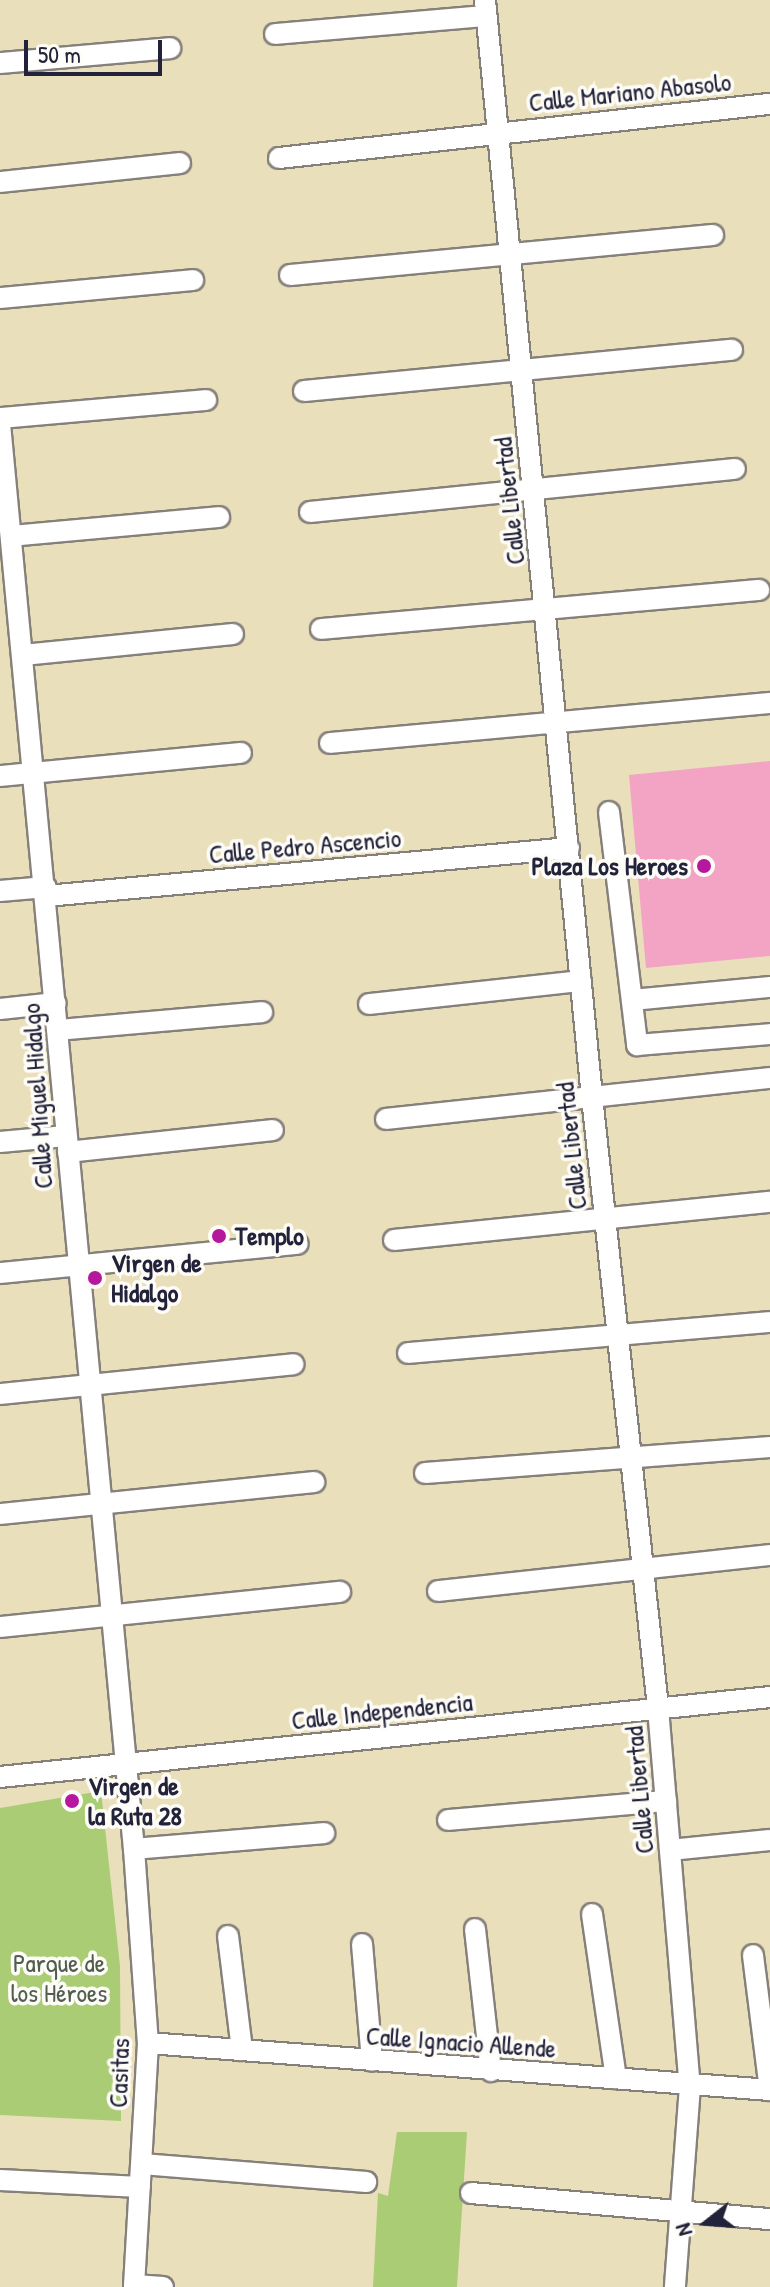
<!DOCTYPE html>
<html>
<head>
<meta charset="utf-8">
<style>
	body { margin:0 }
	#map { position:relative; width:770px; height:2287px; overflow:hidden; background:#eadfbb; font-family:"Patrick Hand",sans-serif }
	div>[style] { position:absolute }
	[style*='--x'] { left:calc(var(--x)*1px); top:calc(var(--y)*1px); width:calc(var(--w)*1px); rotate:calc(var(--a)*1deg) }
	.green>* { inset:0; background:#a9cc74 }
	.building>* { inset:0; background:#f3a4c4 }
	.roads { filter:drop-shadow(2px 0 #86807b) drop-shadow(-2px 0 #86807b) drop-shadow(0 2px #86807b) drop-shadow(0 -2px #86807b) }
	.minor>* { height:20px; margin:-10px; padding:0 10px; transform-origin:10px; border-radius:10px; background:#fff }
	.dots>* { width:22px; height:22px; translate:-50% -50%; box-sizing:border-box; border:4px solid #fdfcf7; border-radius:50% }
	span { translate:-50% -50%; white-space:nowrap; text-align:center; line-height:1.15; -webkit-text-stroke:7px #fdfcf7; paint-order:stroke }
	.street-label { font-size:26px; color:#22223b }
	.poi-label { font-size:26px; color:#22223b; font-weight:700 }
	.right { translate:-100% -50%; text-align:right }
	.left { translate:0 -50%; text-align:left }
	.park-label { font-size:26px; color:#515e4f }
	.north { position:absolute; left:666px; top:2183px; width:80px; height:80px; -webkit-text-stroke:6px #fdfcf7; paint-order:stroke; rotate:253deg; font-size:22px; font-weight:700; line-height:32px; text-align:center; color:#22223b }
	.north::after { content:''; display:block; margin:auto; width:28px; height:36px; background:#22223b; clip-path:polygon(50% 0,100% 100%,50% 72%,0 100%) }
	.scale { position:absolute; left:24px; top:40px; width:138px; height:36px; box-sizing:border-box; border:4px solid #22223b; border-top:0; padding-left:10px; font-size:24px; line-height:28px; white-space:nowrap; color:#22223b; -webkit-text-stroke:6px #fdfcf7; paint-order:stroke }
</style>
</head>
<body>
<div id="map">
	<div class="green">
		<i style="clip-path:polygon(101px 1791px,120px 1966px,121px 2121px,0 2115px,0 1808px)"></i>
		<i style="clip-path:polygon(397px 2132px,467px 2132px,457px 2287px,373px 2287px,378px 2193px,388px 2196px)"></i>
	</div>
	<div class="building">
		<i style="clip-path:polygon(770px 761px,770px 956px,646px 968px,629px 775px)"></i>
	</div>
	<div class="roads">
		<div class="minor">
			<i style="--x:485;--y:0;--w:1102;--a:84.43"></i>
			<i style="--x:592;--y:1097;--w:615;--a:83.83"></i>
			<i style="--x:658;--y:1708;--w:379;--a:85.2"></i>
			<i style="--x:690;--y:2086;--w:202;--a:94.3"></i>
			<i style="--x:275;--y:34;--w:212;--a:-4.9"></i>
			<i style="--x:0;--y:63;--w:171;--a:-5"></i>
			<i style="--x:279;--y:158;--w:494;--a:-6.3"></i>
			<i style="--x:0;--y:182;--w:181;--a:-6"></i>
			<i style="--x:290;--y:275;--w:425;--a:-5.4"></i>
			<i style="--x:0;--y:298;--w:194;--a:-5.3"></i>
			<i style="--x:304;--y:391;--w:430;--a:-5.5"></i>
			<i style="--x:0;--y:418;--w:207;--a:-5"></i>
			<i style="--x:0;--y:424;--w:1431;--a:84.63"></i>
			<i style="--x:134;--y:1849;--w:195;--a:85.9"></i>
			<i style="--x:148;--y:2043;--w:244;--a:93.3"></i>
			<i style="--x:310;--y:512;--w:427;--a:-5.8"></i>
			<i style="--x:11;--y:536;--w:209;--a:-5.2"></i>
			<i style="--x:321;--y:629;--w:440;--a:-5.1"></i>
			<i style="--x:23;--y:655;--w:211;--a:-5.7"></i>
			<i style="--x:330;--y:743;--w:442;--a:-5.2"></i>
			<i style="--x:0;--y:776;--w:242;--a:-5.5"></i>
			<i style="--x:609;--y:812;--w:235;--a:83.1"></i>
			<i style="--x:637;--y:1045;--w:133;--a:-4.7"></i>
			<i style="--x:0;--y:891;--w:46;--a:-5"></i>
			<i style="--x:46;--y:896;--w:525;--a:-5.24"></i>
			<i style="--x:632;--y:1000;--w:139;--a:-5.4"></i>
			<i style="--x:369;--y:1004;--w:213;--a:-6.2"></i>
			<i style="--x:0;--y:1009;--w:56;--a:-6.1"></i>
			<i style="--x:58;--y:1030;--w:205;--a:-5"></i>
			<i style="--x:386;--y:1119;--w:386;--a:-6.1"></i>
			<i style="--x:0;--y:1142;--w:66;--a:-5.2"></i>
			<i style="--x:68;--y:1152;--w:206;--a:-6.1"></i>
			<i style="--x:394;--y:1240;--w:378;--a:-5.8"></i>
			<i style="--x:0;--y:1273;--w:299;--a:-5.6"></i>
			<i style="--x:408;--y:1353;--w:363;--a:-4.9"></i>
			<i style="--x:0;--y:1394;--w:295;--a:-5.8"></i>
			<i style="--x:425;--y:1473;--w:346;--a:-4.3"></i>
			<i style="--x:0;--y:1514;--w:316;--a:-5.8"></i>
			<i style="--x:438;--y:1591;--w:334;--a:-6.2"></i>
			<i style="--x:0;--y:1627;--w:342;--a:-5.9"></i>
			<i style="--x:0;--y:1777;--w:774;--a:-5.93"></i>
			<i style="--x:448;--y:1820;--w:219;--a:-5"></i>
			<i style="--x:134;--y:1849;--w:191;--a:-4.8"></i>
			<i style="--x:670;--y:1850;--w:100;--a:-5.7"></i>
			<i style="--x:592;--y:1914;--w:166;--a:81.7"></i>
			<i style="--x:475;--y:1929;--w:143;--a:83.6"></i>
			<i style="--x:228;--y:1936;--w:115;--a:83"></i>
			<i style="--x:362;--y:1944;--w:117;--a:85.1"></i>
			<i style="--x:148;--y:2043;--w:624;--a:4.32"></i>
			<i style="--x:770;--y:2090;--w:136;--a:-97.2"></i>
			<i style="--x:142;--y:2164;--w:225;--a:4.6"></i>
			<i style="--x:0;--y:2180;--w:140;--a:2.9"></i>
			<i style="--x:471;--y:2193;--w:300;--a:5"></i>
			<i style="--x:134;--y:2285;--w:29;--a:4"></i>
		</div>
	</div>
	<div class="dots">
		<i style="left:704px;top:866px;background:#b5179e"></i>
		<i style="left:219px;top:1236px;background:#b5179e"></i>
		<i style="left:95px;top:1278px;background:#b5179e"></i>
		<i style="left:72px;top:1801px;background:#b5179e"></i>
	</div>
	<div class="street-label">
		<span style="left:630px;top:92px;rotate:-6deg">Calle Mariano Abasolo</span>
		<span style="left:509px;top:501px;rotate:-96deg">Calle Libertad</span>
		<span style="left:305px;top:846px;rotate:-5deg">Calle Pedro Ascencio</span>
		<span style="left:37px;top:1096px;rotate:-94deg">Calle Miguel Hidalgo</span>
		<span style="left:571px;top:1146px;rotate:-96deg">Calle Libertad</span>
		<span style="left:382px;top:1711px;rotate:-6deg">Calle Independencia</span>
		<span style="left:639px;top:1790px;rotate:-95deg">Calle Libertad</span>
		<span style="left:461px;top:2042px;rotate:4deg">Calle Ignacio Allende</span>
		<span style="left:119px;top:2073px;rotate:-88deg">Casitas</span>
	</div>
	<div class="poi-label">
		<span class="right" style="left:688px;top:866px">Plaza Los Heroes</span>
		<span class="left" style="left:235px;top:1236px">Templo</span>
		<span class="left" style="left:111px;top:1278px">Virgen de<br>Hidalgo</span>
		<span class="left" style="left:88px;top:1801px">Virgen de<br>la Ruta 28</span>
	</div>
	<div class="park-label">
		<span style="left:59px;top:1978px">Parque de<br>los Héroes</span>
	</div>
	<div class="north">N</div>
	<div class="scale">50 m</div>
</div>
</body>
</html>
